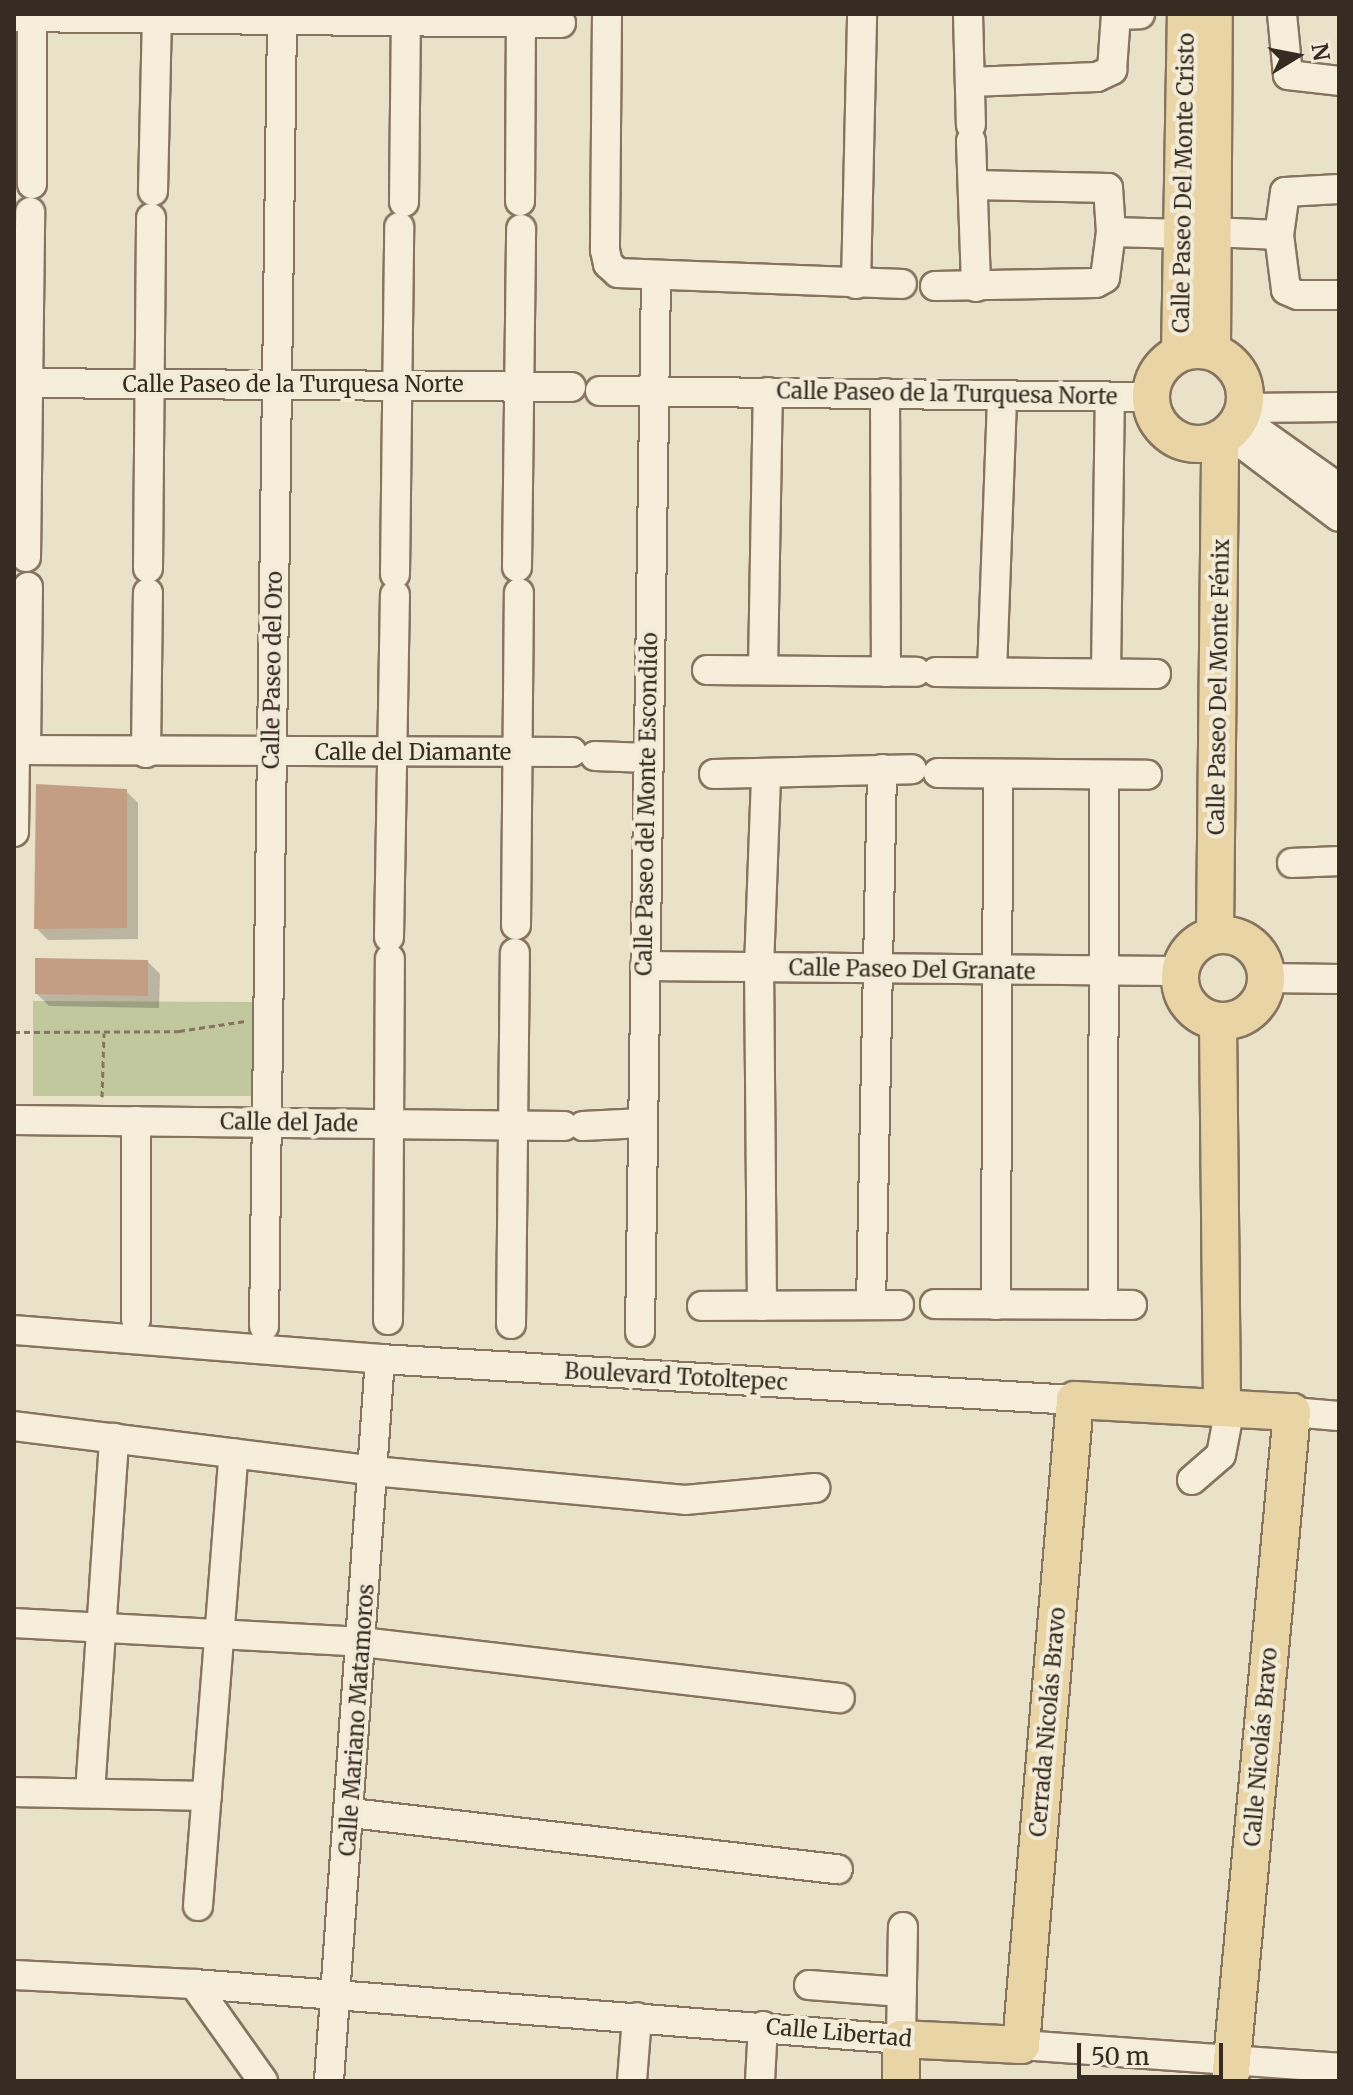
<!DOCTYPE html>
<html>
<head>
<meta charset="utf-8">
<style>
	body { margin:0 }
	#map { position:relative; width:1353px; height:2095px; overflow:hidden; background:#eae1c9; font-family:Merriweather,serif }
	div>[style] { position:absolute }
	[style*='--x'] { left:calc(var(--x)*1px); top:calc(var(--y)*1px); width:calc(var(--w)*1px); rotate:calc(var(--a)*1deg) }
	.green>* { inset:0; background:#c2c89e }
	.shadow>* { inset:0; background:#0003 }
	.building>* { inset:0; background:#c49e83 }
	.path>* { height:3px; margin-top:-1.5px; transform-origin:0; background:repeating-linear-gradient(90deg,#85745f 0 6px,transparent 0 10px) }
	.roads { filter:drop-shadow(2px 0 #85745f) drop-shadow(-2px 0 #85745f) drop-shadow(0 2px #85745f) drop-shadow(0 -2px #85745f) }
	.minor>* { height:28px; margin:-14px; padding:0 14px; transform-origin:14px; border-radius:14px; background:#f6eedb }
	.major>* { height:36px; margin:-18px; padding:0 18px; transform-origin:18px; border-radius:18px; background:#e9d4a5 }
	.major>.ring { margin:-18px; padding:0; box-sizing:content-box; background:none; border:36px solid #e9d4a5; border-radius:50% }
	span { translate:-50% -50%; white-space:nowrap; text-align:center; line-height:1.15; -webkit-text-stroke:8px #f2ebd8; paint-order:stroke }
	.street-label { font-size:22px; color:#372c21 }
	.frame { position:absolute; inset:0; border:16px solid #372c21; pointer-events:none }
	.north { position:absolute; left:1257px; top:16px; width:80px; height:80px; -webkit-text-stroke:6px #f2ebd8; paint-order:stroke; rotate:80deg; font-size:22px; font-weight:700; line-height:32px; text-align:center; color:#372c21 }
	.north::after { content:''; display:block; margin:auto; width:28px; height:36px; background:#372c21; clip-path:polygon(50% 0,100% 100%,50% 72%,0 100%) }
	.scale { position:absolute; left:1077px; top:2043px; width:146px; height:36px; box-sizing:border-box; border:4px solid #372c21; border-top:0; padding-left:10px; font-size:24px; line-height:28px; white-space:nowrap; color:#372c21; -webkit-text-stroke:6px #f2ebd8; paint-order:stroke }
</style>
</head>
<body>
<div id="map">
	<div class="green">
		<i style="clip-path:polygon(33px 1001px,253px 1002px,253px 1096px,33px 1096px)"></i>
	</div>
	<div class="shadow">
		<i style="clip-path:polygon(126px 791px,138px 803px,138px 939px,48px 940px,36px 928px)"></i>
		<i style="clip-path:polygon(148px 962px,160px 974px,159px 1008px,49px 1006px,37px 994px)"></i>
	</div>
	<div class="building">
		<i style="clip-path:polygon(36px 784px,127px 789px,127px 928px,34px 929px)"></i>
		<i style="clip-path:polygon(35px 958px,148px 960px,148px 996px,35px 994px)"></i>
	</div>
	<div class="path">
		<i style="--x:14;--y:1032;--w:165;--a:-0.3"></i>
		<i style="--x:179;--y:1031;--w:67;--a:-8.6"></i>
		<i style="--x:102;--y:1097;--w:64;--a:-88.2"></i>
	</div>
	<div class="roads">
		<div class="minor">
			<i style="--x:607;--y:14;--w:236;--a:90.5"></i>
			<i style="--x:605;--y:250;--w:14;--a:78"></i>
			<i style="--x:608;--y:264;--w:13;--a:42"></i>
			<i style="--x:618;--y:273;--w:284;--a:2.2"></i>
			<i style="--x:968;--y:14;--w:111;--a:88.5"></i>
			<i style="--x:1282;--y:14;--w:61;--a:84.4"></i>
			<i style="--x:1288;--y:75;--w:51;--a:6.7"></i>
			<i style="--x:1116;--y:15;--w:24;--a:-2"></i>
			<i style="--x:14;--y:17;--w:547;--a:0.63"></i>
			<i style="--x:970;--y:82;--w:127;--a:-2.3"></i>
			<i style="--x:1097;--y:77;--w:17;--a:-25"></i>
			<i style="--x:1112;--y:70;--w:56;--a:-85.9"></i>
			<i style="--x:971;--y:141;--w:146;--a:88"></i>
			<i style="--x:32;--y:184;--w:170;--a:-90"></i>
			<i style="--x:1339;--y:189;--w:54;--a:176.8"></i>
			<i style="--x:1285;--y:192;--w:43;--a:97.9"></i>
			<i style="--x:1279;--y:235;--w:55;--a:82.7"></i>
			<i style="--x:1286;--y:290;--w:13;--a:23"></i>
			<i style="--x:1298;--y:295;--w:41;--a:0"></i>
			<i style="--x:153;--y:191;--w:172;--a:-88.7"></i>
			<i style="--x:520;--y:201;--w:187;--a:-89.7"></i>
			<i style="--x:404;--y:202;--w:188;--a:-89.4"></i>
			<i style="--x:1111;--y:232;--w:73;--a:1.6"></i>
			<i style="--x:1211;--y:232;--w:68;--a:2.5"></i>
			<i style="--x:856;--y:284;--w:270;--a:-88.7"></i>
			<i style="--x:935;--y:286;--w:161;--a:-1.1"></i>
			<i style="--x:1096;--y:283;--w:10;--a:-29"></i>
			<i style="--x:1105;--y:278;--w:46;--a:-82.6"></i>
			<i style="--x:1111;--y:232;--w:44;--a:-93.9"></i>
			<i style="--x:1108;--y:188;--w:135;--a:-178.7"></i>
			<i style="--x:14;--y:383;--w:557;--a:0.41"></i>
			<i style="--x:600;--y:391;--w:551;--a:0.62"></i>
			<i style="--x:885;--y:393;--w:279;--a:89.8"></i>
			<i style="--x:1244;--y:408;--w:95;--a:-0.6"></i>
			<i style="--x:1240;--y:418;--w:121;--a:35.3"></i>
			<i style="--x:1228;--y:433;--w:139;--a:37.1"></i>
			<i style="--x:26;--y:557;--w:345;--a:-89.3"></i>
			<i style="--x:517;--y:567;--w:338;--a:-89.3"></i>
			<i style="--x:148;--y:568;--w:350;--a:-89.5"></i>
			<i style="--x:395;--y:574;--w:347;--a:-89.3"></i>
			<i style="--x:707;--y:670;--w:209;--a:0.5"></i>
			<i style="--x:763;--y:670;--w:278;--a:-89"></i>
			<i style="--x:936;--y:672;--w:220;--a:0.5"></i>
			<i style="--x:992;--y:672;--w:277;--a:-87.9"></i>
			<i style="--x:1106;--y:673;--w:276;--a:-89.2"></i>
			<i style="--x:14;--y:750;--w:558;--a:0.21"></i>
			<i style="--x:26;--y:750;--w:163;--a:-89.3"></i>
			<i style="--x:146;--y:753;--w:160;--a:-89.3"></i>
			<i style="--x:595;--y:756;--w:53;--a:2.2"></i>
			<i style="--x:938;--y:773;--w:209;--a:0.5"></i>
			<i style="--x:714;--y:774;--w:198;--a:-1.4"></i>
			<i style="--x:14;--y:832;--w:82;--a:-89.3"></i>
			<i style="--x:1292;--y:863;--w:47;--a:-2.4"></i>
			<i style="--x:516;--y:925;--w:332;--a:-89.5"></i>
			<i style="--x:389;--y:937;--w:342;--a:-89"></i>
			<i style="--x:645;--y:966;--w:535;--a:0.54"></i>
			<i style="--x:1266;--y:978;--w:73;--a:0.8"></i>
			<i style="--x:14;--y:1120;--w:550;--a:0.63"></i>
			<i style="--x:136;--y:1121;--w:198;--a:90"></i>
			<i style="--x:583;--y:1126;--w:60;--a:-2.9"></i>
			<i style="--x:935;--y:1304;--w:197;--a:0.3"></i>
			<i style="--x:871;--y:1305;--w:536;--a:-88.82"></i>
			<i style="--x:996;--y:1305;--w:531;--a:-89.78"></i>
			<i style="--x:1103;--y:1305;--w:530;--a:-89.89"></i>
			<i style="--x:702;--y:1306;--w:197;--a:-0.3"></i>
			<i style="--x:762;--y:1306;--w:338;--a:-90.5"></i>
			<i style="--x:759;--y:968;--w:195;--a:-87.9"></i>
			<i style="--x:388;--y:1320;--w:361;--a:-89.7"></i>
			<i style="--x:511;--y:1324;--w:371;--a:-89.4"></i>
			<i style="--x:264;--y:1326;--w:1312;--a:-89.21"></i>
			<i style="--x:14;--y:1330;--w:367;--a:4.5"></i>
			<i style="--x:380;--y:1359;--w:696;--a:3.38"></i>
			<i style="--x:640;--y:1332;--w:1056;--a:-89.13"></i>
			<i style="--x:1292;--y:1412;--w:47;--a:4.9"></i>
			<i style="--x:14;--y:1426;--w:362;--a:7.1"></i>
			<i style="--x:373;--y:1471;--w:313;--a:5.3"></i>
			<i style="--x:685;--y:1500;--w:131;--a:-5.3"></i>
			<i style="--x:1192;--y:1480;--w:38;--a:-41"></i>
			<i style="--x:1221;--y:1455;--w:48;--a:-79.2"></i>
			<i style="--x:14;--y:1623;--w:349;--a:3.1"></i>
			<i style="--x:362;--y:1642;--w:481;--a:6.7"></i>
			<i style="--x:14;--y:1792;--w:193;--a:1.2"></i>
			<i style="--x:90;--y:1793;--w:356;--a:-86.1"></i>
			<i style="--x:351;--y:1813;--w:490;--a:6.6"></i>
			<i style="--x:198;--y:1906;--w:454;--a:-85.5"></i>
			<i style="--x:14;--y:1975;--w:180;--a:2.9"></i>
			<i style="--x:194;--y:1984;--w:709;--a:4.45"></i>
			<i style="--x:901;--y:2039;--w:112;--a:-89"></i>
			<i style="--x:194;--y:1984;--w:119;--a:54.6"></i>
			<i style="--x:809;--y:1985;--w:93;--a:4.3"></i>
			<i style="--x:1021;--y:2045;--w:319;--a:4.1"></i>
			<i style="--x:329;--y:2081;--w:724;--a:-85.96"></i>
			<i style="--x:632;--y:2081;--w:64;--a:-85.5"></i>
			<i style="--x:760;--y:2081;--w:55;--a:-86.9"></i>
		</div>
		<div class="major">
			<i class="ring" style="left:1151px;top:350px;width:58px;height:58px"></i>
			<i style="--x:1212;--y:351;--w:337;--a:-89.7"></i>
			<i style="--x:1180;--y:353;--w:339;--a:-89"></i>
			<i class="ring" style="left:1180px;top:935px;width:50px;height:50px"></i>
			<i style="--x:1215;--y:935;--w:496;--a:-89.4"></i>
			<i style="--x:1218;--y:1021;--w:386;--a:89.4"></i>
			<i style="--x:901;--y:2081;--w:42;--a:-90"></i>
			<i style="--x:901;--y:2039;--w:120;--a:2.9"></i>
			<i style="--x:1021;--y:2045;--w:647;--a:-85.21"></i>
			<i style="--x:1075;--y:1400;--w:217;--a:3.2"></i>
			<i style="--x:1292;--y:1412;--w:672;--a:95.29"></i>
		</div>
	</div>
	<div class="street-label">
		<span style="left:1184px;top:183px;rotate:-89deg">Calle Paseo Del Monte Cristo</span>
		<span style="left:293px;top:385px">Calle Paseo de la Turquesa Norte</span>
		<span style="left:947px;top:394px;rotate:1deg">Calle Paseo de la Turquesa Norte</span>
		<span style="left:273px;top:670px;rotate:-89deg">Calle Paseo del Oro</span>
		<span style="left:1219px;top:687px;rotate:-89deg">Calle Paseo Del Monte Fénix</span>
		<span style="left:413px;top:753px">Calle del Diamante</span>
		<span style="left:647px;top:804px;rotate:-89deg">Calle Paseo del Monte Escondido</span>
		<span style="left:912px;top:970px;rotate:1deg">Calle Paseo Del Granate</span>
		<span style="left:289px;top:1123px;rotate:1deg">Calle del Jade</span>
		<span style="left:676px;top:1377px;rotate:3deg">Boulevard Totoltepec</span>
		<span style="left:357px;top:1720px;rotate:-86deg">Calle Mariano Matamoros</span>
		<span style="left:1048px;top:1722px;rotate:-85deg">Cerrada Nicolás Bravo</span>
		<span style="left:1261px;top:1747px;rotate:-85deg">Calle Nicolás Bravo</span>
		<span style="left:839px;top:2033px;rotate:5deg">Calle Libertad</span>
	</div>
	<div class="frame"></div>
	<div class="north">N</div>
	<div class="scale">50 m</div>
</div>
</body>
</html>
